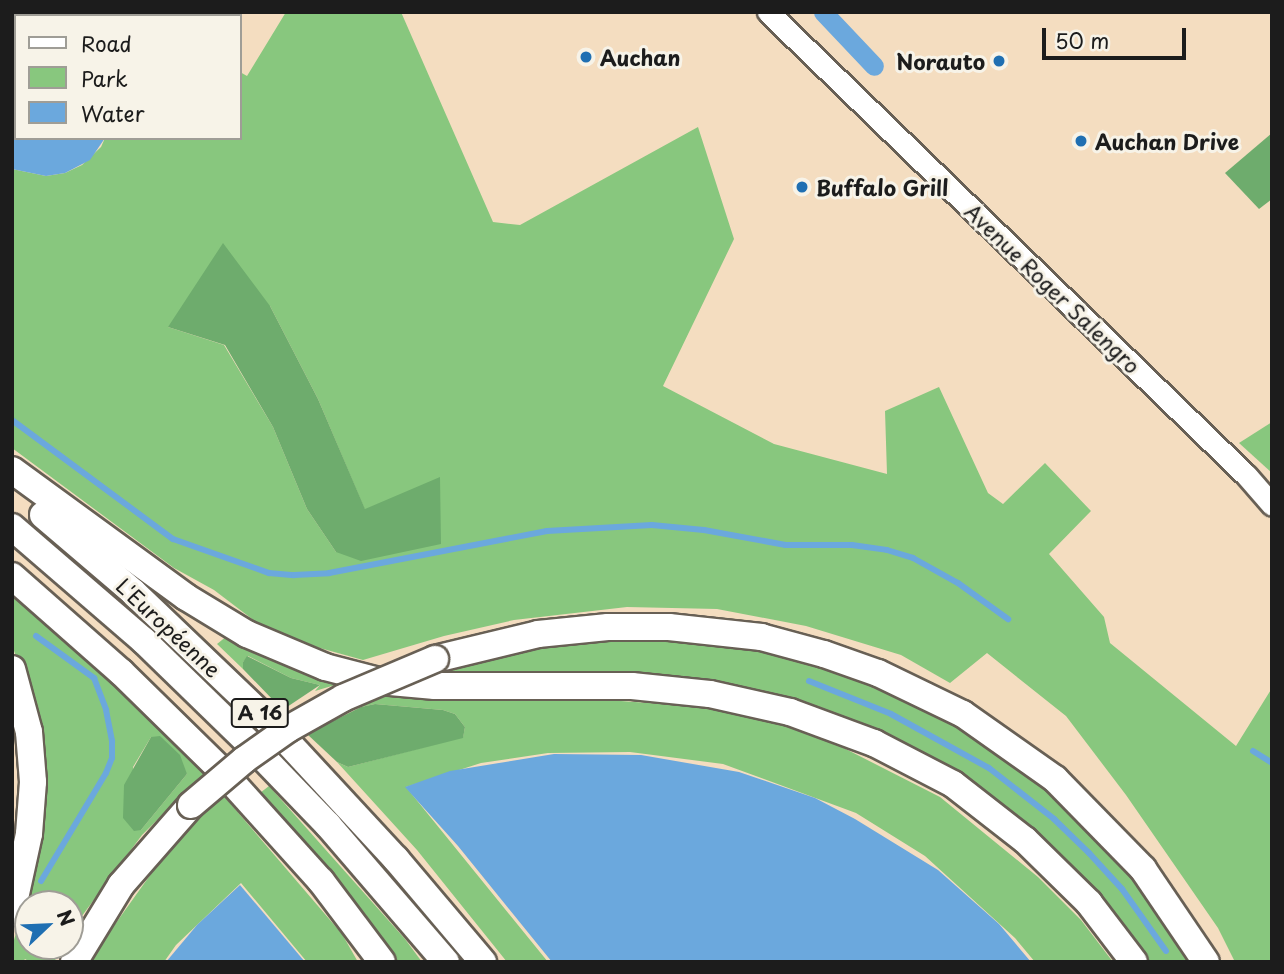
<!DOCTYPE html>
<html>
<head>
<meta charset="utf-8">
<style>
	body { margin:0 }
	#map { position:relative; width:1284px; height:974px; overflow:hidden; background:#f4ddc0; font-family:"Playpen Sans",sans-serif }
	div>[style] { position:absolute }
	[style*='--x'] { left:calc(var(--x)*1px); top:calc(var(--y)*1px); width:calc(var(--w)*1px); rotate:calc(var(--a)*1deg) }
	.green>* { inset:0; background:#88c77e }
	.forest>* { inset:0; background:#6eac6d }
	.water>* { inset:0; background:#6ba8dd }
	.stream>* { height:6px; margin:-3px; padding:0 3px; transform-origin:3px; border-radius:3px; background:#6ba8dd }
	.canal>* { height:19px; margin:-9.5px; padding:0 9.5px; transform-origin:9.5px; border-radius:9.5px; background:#6ba8dd }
	.roads { filter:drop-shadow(2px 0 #686055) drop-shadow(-2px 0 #686055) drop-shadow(0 2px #686055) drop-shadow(0 -2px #686055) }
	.secondary>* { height:21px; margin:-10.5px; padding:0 10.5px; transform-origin:10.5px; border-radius:10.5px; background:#fff }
	.motorway>* { height:26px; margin:-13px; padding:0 13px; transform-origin:13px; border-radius:13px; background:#fff }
	.bridges { filter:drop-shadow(2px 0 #686055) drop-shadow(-2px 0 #686055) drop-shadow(0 2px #686055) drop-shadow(0 -2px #686055) }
	.motorway-bridge>* { height:26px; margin:-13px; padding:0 13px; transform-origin:13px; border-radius:13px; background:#fff }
	.dots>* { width:19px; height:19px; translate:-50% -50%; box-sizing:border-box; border:4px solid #f7f3e8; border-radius:50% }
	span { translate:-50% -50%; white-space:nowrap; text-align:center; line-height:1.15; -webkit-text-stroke:6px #f7f3e8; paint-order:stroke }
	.shield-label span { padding:2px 5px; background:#f7f3e8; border:2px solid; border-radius:5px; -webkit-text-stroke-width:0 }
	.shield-label { font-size:19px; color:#1c1c1c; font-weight:700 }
	.poi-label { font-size:21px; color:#1c1c1c; font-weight:700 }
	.left { translate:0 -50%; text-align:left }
	.right { translate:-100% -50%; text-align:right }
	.street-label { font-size:21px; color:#1c1c1c }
	.frame { position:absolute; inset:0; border:14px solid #1c1c1c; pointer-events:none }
	.legend { position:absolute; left:14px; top:14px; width:228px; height:126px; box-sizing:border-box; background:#f7f3e8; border:2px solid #9f9d96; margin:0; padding:9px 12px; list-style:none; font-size:21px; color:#1c1c1c }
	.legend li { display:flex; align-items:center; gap:14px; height:35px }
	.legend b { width:35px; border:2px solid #9f9d96 }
	.north { position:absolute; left:14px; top:890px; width:70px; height:70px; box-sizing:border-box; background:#f7f3e8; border:2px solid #9f9d96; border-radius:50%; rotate:67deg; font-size:19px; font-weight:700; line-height:28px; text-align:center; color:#1c1c1c }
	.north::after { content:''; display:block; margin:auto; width:24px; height:32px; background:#1f6fb2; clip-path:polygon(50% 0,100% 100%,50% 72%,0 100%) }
	.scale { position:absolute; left:1042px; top:28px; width:144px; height:32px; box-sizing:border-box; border:4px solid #1c1c1c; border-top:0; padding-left:9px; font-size:21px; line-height:24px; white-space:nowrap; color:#1c1c1c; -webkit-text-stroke:5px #f7f3e8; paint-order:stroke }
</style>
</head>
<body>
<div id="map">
	<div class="green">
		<i style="clip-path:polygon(12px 12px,153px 12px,158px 16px,16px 18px)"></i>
		<i style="clip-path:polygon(evenodd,286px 12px,401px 12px,493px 222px,520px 225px,698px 127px,734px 239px,663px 386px,774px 444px,887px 474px,885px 411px,939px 387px,988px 493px,1003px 504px,1045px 463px,1091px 511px,1049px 554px,1104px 617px,1110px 643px,1236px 746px,1272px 688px,1272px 962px,1235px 962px,1218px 928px,1126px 795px,1066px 716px,987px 653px,950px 683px,901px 655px,806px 626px,717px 609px,627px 607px,514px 620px,444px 636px,363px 660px,273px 635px,214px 590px,174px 568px,12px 448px,12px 169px,46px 176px,65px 173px,82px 165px,101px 147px,105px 138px,240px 138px,240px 72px,247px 76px,286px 12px,270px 306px,318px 399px,365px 510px,336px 552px,307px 509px,273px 427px,224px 345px,168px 327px,270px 306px)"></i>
		<i style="clip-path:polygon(1272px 422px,1272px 473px,1239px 443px)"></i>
		<i style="clip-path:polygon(evenodd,12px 591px,207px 771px,142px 835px,70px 932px,70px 904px,28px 904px,28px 946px,63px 946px,54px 962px,30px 962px,25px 959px,23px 962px,12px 962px,12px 947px,37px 860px,45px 814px,46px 772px,41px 728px,12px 645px,12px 591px,151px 737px,187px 774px,141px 830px,133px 767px,151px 737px)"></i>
		<i style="clip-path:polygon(227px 636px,256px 654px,335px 685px,315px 691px,320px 685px,291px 678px,248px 656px,243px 662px,243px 669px,217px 644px)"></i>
		<i style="clip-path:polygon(689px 636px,811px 658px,965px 725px,1035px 773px,1140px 879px,1193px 962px,1147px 962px,1079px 874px,1010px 811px,969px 781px,834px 714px,779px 696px,717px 683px,461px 676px,431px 670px,545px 641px)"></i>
		<i style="clip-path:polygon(383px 692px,465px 701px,621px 701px,718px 708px,766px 719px,828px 740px,940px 797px,1038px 877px,1081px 920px,1113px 962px,1035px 962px,1015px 938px,925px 856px,856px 813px,723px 764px,630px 752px,548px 753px,481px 763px,406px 787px,548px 962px,507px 962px,417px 850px,337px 762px,348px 767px,463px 737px,465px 727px,455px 714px,443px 710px,375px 704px,361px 707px)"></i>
		<i style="clip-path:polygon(269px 786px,405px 939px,422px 962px,397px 962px,365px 914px,322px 861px,260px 793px)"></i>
		<i style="clip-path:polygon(223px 795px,342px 934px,358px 962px,307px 962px,241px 883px,176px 945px,164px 962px,88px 962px,171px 846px)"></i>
	</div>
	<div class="forest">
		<i style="clip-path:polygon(1272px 133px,1272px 199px,1259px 209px,1225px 173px)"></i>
		<i style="clip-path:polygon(223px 243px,270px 306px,318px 399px,365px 509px,440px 477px,441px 544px,361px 561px,336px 552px,307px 509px,273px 427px,225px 345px,168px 327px)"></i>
		<i style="clip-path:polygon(247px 656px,291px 678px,320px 685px,287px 707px,274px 701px,243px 669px,243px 662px)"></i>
		<i style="clip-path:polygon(375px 704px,443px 710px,455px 714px,465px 727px,463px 738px,348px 767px,337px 762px,307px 734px,361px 707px)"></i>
		<i style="clip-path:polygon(160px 736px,180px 755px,187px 774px,141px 830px,134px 831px,123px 818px,124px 785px,151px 737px)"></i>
	</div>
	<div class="water">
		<i style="clip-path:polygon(12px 16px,16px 18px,16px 138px,105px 138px,90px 160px,65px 173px,46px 176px,12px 169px)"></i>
		<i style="clip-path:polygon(554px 754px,641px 755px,739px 772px,815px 798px,855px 819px,938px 870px,999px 924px,1031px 962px,552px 962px,458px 846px,405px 787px,450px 771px)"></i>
		<i style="clip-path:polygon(240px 885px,305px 962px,166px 962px,197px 925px)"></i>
	</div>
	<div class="stream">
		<i style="--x:12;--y:420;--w:200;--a:36.5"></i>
		<i style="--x:173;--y:539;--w:102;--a:19.5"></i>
		<i style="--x:269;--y:573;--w:25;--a:5"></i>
		<i style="--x:294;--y:575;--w:35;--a:-3"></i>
		<i style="--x:329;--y:573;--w:222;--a:-10.9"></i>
		<i style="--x:547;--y:531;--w:105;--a:-3.3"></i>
		<i style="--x:652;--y:525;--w:52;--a:5.5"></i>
		<i style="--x:704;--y:530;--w:83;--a:10.4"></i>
		<i style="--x:786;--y:545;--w:66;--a:0"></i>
		<i style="--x:852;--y:545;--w:35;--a:8"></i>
		<i style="--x:887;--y:550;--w:27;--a:17"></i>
		<i style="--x:913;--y:558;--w:51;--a:29.1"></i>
		<i style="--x:958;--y:583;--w:62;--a:35.8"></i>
		<i style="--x:36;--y:636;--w:72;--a:35.9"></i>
		<i style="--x:94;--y:678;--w:34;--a:69"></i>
		<i style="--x:106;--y:710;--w:32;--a:79"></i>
		<i style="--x:112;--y:741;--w:17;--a:90"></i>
		<i style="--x:112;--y:758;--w:16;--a:112"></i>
		<i style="--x:106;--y:773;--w:126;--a:121"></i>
		<i style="--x:809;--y:681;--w:88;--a:21.9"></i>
		<i style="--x:891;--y:714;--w:112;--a:28.9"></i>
		<i style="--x:989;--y:768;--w:83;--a:38.1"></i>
		<i style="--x:1054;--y:819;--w:49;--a:44.2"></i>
		<i style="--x:1089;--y:853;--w:49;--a:47.5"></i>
		<i style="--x:1122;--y:889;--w:76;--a:54.6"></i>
		<i style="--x:1253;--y:751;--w:22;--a:32"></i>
	</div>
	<div class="canal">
		<i style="--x:823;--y:12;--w:74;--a:46.6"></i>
	</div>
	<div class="roads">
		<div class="secondary">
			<i style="--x:768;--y:12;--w:667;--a:44.09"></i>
			<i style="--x:1247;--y:476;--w:38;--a:49"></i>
		</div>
		<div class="motorway">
			<i style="--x:12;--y:470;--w:215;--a:36.1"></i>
			<i style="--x:186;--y:597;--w:71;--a:31.2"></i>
			<i style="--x:247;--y:634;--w:85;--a:22.9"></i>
			<i style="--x:325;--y:667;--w:56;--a:14.5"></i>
			<i style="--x:379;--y:681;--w:56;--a:5.1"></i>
			<i style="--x:435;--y:686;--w:197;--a:0"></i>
			<i style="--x:632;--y:686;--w:78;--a:5.9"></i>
			<i style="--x:710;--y:694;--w:82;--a:12.7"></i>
			<i style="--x:790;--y:712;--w:90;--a:20.3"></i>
			<i style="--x:874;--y:743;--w:89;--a:27.4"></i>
			<i style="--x:953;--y:784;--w:91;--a:37.9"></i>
			<i style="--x:1025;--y:840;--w:90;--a:44.5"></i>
			<i style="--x:1089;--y:903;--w:74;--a:52.7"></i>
			<i style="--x:43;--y:515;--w:118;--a:40.5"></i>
			<i style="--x:133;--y:592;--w:188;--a:43.7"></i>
			<i style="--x:269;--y:722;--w:187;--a:47.2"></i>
			<i style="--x:396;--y:859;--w:135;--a:49.8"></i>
			<i style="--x:12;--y:527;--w:174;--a:40.8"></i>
			<i style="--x:144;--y:641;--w:148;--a:44.2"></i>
			<i style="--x:250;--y:744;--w:112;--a:46.1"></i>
			<i style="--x:328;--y:825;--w:181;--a:49.3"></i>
			<i style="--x:12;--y:576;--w:145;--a:41.4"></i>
			<i style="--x:121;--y:672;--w:139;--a:44.4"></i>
			<i style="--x:220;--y:769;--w:151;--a:48"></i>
			<i style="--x:321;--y:881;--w:101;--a:53"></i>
			<i style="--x:435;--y:659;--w:106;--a:-13.6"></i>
			<i style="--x:538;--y:634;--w:70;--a:-5.7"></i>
			<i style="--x:608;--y:627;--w:61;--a:0"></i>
			<i style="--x:669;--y:627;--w:93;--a:6.2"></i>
			<i style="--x:761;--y:637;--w:65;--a:15.1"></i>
			<i style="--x:824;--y:654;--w:57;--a:19.4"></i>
			<i style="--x:878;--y:673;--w:94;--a:25.8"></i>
			<i style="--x:963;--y:714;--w:113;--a:35.2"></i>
			<i style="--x:1055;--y:779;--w:126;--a:45.6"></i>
			<i style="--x:1143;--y:869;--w:112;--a:55.9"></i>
			<i style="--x:12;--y:669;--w:65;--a:74.9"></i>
			<i style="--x:29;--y:732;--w:50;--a:85.4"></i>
			<i style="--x:33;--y:782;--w:52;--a:94.4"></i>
			<i style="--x:29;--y:834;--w:80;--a:102.3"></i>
			<i style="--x:74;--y:962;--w:90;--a:-58.6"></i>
			<i style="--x:121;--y:885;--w:106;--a:-48.8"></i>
		</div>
	</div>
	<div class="bridges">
		<div class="motorway-bridge">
			<i style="--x:191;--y:805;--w:70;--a:-40.3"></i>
			<i style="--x:244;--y:760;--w:54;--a:-35.2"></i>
			<i style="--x:288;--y:729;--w:63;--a:-29.4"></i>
			<i style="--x:343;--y:698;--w:100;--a:-23"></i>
		</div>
	</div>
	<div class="dots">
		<i style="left:586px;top:57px;background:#1f6fb2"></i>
		<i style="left:999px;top:61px;background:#1f6fb2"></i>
		<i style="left:1081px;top:141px;background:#1f6fb2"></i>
		<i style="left:802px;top:187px;background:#1f6fb2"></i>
	</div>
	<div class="shield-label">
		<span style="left:260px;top:713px">A 16</span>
	</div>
	<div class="poi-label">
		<span class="left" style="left:600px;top:57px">Auchan</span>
		<span class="right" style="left:985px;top:61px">Norauto</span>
		<span class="left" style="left:1095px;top:141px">Auchan Drive</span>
		<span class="left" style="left:816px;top:187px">Buffalo Grill</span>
	</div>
	<div class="street-label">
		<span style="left:1053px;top:288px;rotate:44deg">Avenue Roger Salengro</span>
		<span style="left:169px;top:627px;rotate:43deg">L'Européenne</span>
	</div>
	<div class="frame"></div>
	<ul class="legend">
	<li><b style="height:9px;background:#fff"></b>Road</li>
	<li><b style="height:19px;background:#88c77e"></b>Park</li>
	<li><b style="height:19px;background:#6ba8dd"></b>Water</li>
	</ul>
	<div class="north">N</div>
	<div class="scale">50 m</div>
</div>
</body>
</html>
